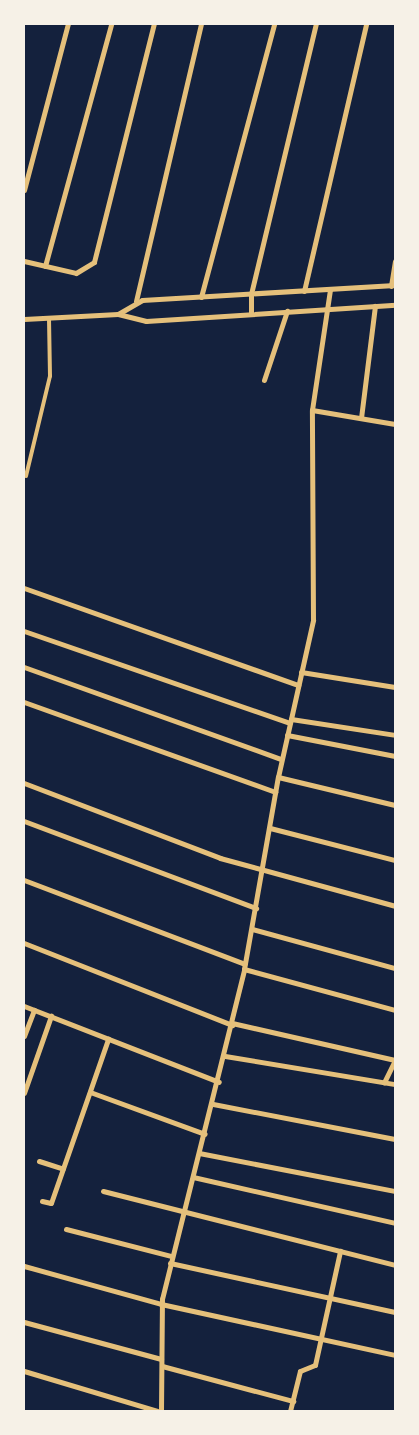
<!DOCTYPE html>
<html>
<head>
<meta charset="utf-8">
<style>
	body { margin:0 }
	#map { position:relative; width:419px; height:1435px; overflow:hidden; background:#14213d; font-family:Overpass,sans-serif }
	div>[style] { position:absolute }
	[style*='--x'] { left:calc(var(--x)*1px); top:calc(var(--y)*1px); width:calc(var(--w)*1px); rotate:calc(var(--a)*1deg) }
	.service>* { height:4px; margin:-2px; padding:0 2px; transform-origin:2px; border-radius:2px; background:#e5c07b }
	.minor>* { height:5px; margin:-2.5px; padding:0 2.5px; transform-origin:2.5px; border-radius:2.5px; background:#e5c07b }
	span { translate:-50% -50%; white-space:nowrap; text-align:center; line-height:1.15; -webkit-text-stroke:4px #f6f1e7; paint-order:stroke }
	.frame { position:absolute; inset:0; border:25px solid #f6f1e7; pointer-events:none }
</style>
</head>
<body>
<div id="map">
	<div class="service">
		<i style="--x:26;--y:476;--w:103;--a:-76.5"></i>
		<i style="--x:50;--y:376;--w:58;--a:-91"></i>
	</div>
	<div class="minor">
		<i style="--x:24;--y:190;--w:172;--a:-75.2"></i>
		<i style="--x:24;--y:261;--w:53;--a:13"></i>
		<i style="--x:76;--y:273;--w:21;--a:-31"></i>
		<i style="--x:94;--y:262;--w:245;--a:-75.9"></i>
		<i style="--x:45;--y:266;--w:251;--a:-74.7"></i>
		<i style="--x:391;--y:286;--w:25;--a:-81"></i>
		<i style="--x:304;--y:291;--w:274;--a:-76.9"></i>
		<i style="--x:201;--y:297;--w:283;--a:-75"></i>
		<i style="--x:136;--y:301;--w:285;--a:-76.8"></i>
		<i style="--x:118;--y:314;--w:28;--a:-30"></i>
		<i style="--x:142;--y:300;--w:253;--a:-3.4"></i>
		<i style="--x:251;--y:314;--w:20;--a:-90"></i>
		<i style="--x:251;--y:294;--w:278;--a:-76.5"></i>
		<i style="--x:24;--y:319;--w:94;--a:-3"></i>
		<i style="--x:118;--y:314;--w:29;--a:14"></i>
		<i style="--x:146;--y:321;--w:250;--a:-3.7"></i>
		<i style="--x:264;--y:380;--w:73;--a:-71.6"></i>
		<i style="--x:312;--y:410;--w:84;--a:9.6"></i>
		<i style="--x:361;--y:418;--w:113;--a:-82.9"></i>
		<i style="--x:24;--y:588;--w:291;--a:19.5"></i>
		<i style="--x:24;--y:631;--w:281;--a:19.1"></i>
		<i style="--x:24;--y:667;--w:273;--a:19.7"></i>
		<i style="--x:301;--y:672;--w:95;--a:9.1"></i>
		<i style="--x:24;--y:702;--w:267;--a:19.7"></i>
		<i style="--x:291;--y:719;--w:105;--a:8.7"></i>
		<i style="--x:287;--y:735;--w:110;--a:11"></i>
		<i style="--x:278;--y:777;--w:120;--a:13.5"></i>
		<i style="--x:24;--y:783;--w:210;--a:20.9"></i>
		<i style="--x:220;--y:858;--w:181;--a:15.3"></i>
		<i style="--x:24;--y:821;--w:248;--a:20.6"></i>
		<i style="--x:270;--y:828;--w:129;--a:14.4"></i>
		<i style="--x:24;--y:880;--w:236;--a:20.8"></i>
		<i style="--x:252;--y:929;--w:148;--a:15.3"></i>
		<i style="--x:24;--y:943;--w:224;--a:21.5"></i>
		<i style="--x:244;--y:969;--w:156;--a:15.2"></i>
		<i style="--x:24;--y:1006;--w:209;--a:21.3"></i>
		<i style="--x:232;--y:1023;--w:167;--a:12.8"></i>
		<i style="--x:395;--y:1060;--w:25;--a:116"></i>
		<i style="--x:24;--y:1036;--w:28;--a:-69"></i>
		<i style="--x:225;--y:1056;--w:172;--a:9.4"></i>
		<i style="--x:90;--y:1092;--w:122;--a:20.1"></i>
		<i style="--x:24;--y:1093;--w:82;--a:-70.7"></i>
		<i style="--x:213;--y:1104;--w:185;--a:10.9"></i>
		<i style="--x:199;--y:1153;--w:200;--a:11"></i>
		<i style="--x:39;--y:1161;--w:25;--a:18"></i>
		<i style="--x:193;--y:1177;--w:207;--a:12.8"></i>
		<i style="--x:103;--y:1191;--w:301;--a:14.2"></i>
		<i style="--x:42;--y:1201;--w:9;--a:13"></i>
		<i style="--x:51;--y:1203;--w:174;--a:-70.8"></i>
		<i style="--x:66;--y:1229;--w:108;--a:14.4"></i>
		<i style="--x:170;--y:1263;--w:230;--a:12.3"></i>
		<i style="--x:24;--y:1266;--w:142;--a:15.5"></i>
		<i style="--x:161;--y:1304;--w:239;--a:12.3"></i>
		<i style="--x:24;--y:1322;--w:142;--a:15.1"></i>
		<i style="--x:162;--y:1366;--w:136;--a:15"></i>
		<i style="--x:24;--y:1371;--w:139;--a:16.7"></i>
		<i style="--x:161;--y:1411;--w:112;--a:-89.5"></i>
		<i style="--x:162;--y:1299;--w:340;--a:-76"></i>
		<i style="--x:244;--y:969;--w:195;--a:-80"></i>
		<i style="--x:278;--y:777;--w:161;--a:-77.4"></i>
		<i style="--x:313;--y:620;--w:210;--a:-90.3"></i>
		<i style="--x:312;--y:410;--w:122;--a:-81.5"></i>
		<i style="--x:290;--y:1411;--w:41;--a:-76"></i>
		<i style="--x:300;--y:1371;--w:16;--a:-22"></i>
		<i style="--x:315;--y:1365;--w:117;--a:-77.6"></i>
	</div>
	<div class="frame"></div>
</div>
</body>
</html>
